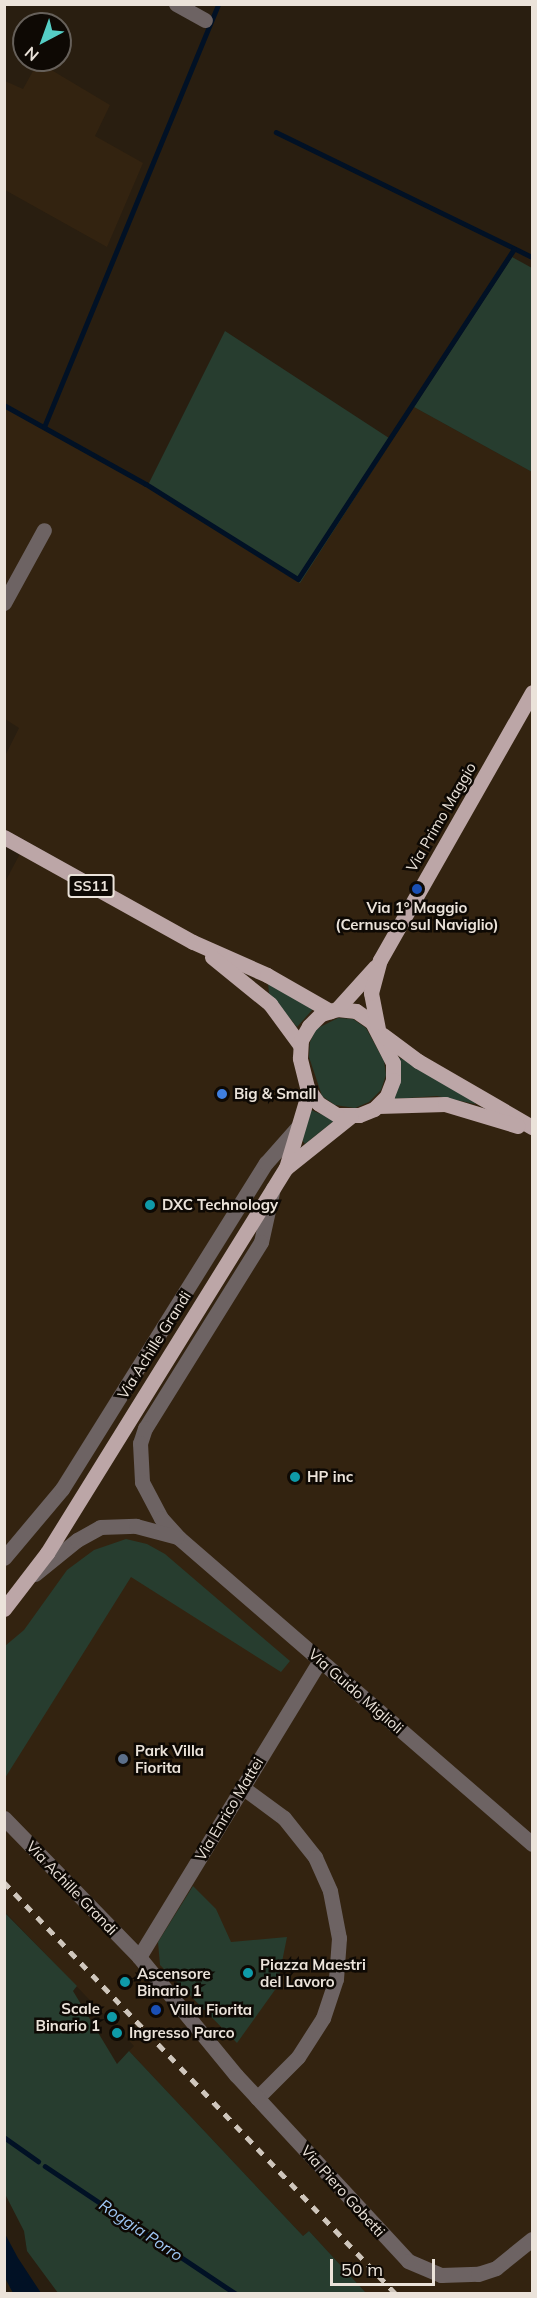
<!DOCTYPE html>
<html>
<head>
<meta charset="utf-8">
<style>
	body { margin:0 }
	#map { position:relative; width:537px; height:2298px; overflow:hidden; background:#291e10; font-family:Mulish,sans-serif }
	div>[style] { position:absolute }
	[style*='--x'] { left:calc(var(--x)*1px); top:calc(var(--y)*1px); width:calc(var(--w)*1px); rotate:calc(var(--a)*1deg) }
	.built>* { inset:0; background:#332310 }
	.green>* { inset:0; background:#273d2f }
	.water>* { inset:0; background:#011125 }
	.stream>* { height:4.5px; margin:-2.25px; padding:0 2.25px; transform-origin:2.25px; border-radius:2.25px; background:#011125 }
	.minor>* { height:15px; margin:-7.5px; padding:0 7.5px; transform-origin:7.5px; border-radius:7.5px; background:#6d6363 }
	.major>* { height:15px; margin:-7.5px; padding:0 7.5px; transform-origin:7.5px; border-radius:7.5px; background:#bca6a7 }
	.rail>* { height:4.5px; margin-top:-2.25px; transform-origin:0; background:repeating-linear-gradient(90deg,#cfc6bc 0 8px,transparent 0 16px) }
	.dots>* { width:16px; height:16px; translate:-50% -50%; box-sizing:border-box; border:3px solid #0e0904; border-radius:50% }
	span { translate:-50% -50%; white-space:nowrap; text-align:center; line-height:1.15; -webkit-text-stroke:5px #0e0904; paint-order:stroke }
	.shield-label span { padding:2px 4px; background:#0e0904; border:2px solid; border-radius:4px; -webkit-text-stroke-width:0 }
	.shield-label { font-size:14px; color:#ebe3da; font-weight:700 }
	.street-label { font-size:15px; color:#ebe3da }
	.poi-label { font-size:15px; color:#ebe3da; font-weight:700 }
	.left { translate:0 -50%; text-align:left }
	.right { translate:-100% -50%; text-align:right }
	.water-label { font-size:16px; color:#9ec6f4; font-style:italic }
	.frame { position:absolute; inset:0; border:6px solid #ebe3da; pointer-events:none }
	.north { position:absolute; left:12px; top:12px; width:60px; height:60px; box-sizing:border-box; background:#0e0904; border:2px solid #66605a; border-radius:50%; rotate:221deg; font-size:16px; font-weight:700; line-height:24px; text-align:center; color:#ebe3da }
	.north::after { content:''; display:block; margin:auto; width:21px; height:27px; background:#55cec6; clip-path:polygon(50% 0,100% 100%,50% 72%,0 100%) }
	.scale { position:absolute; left:330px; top:2259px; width:105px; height:27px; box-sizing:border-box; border:3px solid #ebe3da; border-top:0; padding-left:8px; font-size:18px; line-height:21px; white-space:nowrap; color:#ebe3da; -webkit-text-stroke:4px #0e0904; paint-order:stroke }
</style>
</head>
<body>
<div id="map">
	<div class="built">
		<i style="clip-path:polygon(38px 62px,110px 105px,95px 136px,143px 163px,107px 247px,5px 190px,5px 81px,23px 89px)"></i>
		<i style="clip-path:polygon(5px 407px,147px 487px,299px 582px,414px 407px,532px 472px,532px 2293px,366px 2293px,309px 2231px,303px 2236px,129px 2051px,134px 2046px,5px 1912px,5px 882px,23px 848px,98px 881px,5px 829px,5px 756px,19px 728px,5px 719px)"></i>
	</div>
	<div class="green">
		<i style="clip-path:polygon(512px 257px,532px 268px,532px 472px,414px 407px)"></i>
		<i style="clip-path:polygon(225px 331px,392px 440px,300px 583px,147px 487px)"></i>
		<i style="clip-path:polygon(268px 983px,313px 1009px,297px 1027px,269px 993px)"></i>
		<i style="clip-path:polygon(338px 1018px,353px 1019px,366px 1028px,384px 1061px,386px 1075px,381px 1090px,369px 1102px,355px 1108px,335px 1105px,322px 1096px,309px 1057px,310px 1042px,316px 1029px)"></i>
		<i style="clip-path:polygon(398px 1057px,477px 1097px,475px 1104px,437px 1096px,393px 1099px)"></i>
		<i style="clip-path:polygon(311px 1110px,335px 1120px,305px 1144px,302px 1140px)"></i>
		<i style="clip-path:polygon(126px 1539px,147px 1544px,165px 1554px,290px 1661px,281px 1672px,131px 1577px,5px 1778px,5px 1646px,24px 1630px,67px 1570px,94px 1550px)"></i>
		<i style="clip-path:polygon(193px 1886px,216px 1909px,231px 1942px,287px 1937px,277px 1987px,237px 2043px,160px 1965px,158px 1942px)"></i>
		<i style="clip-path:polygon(4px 1912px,77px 1986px,73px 1991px,117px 2064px,129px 2051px,303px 2236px,309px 2231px,366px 2293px,58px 2293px,27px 2251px,24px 2231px,5px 2194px)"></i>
	</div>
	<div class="water">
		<i style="clip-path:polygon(4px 2232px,18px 2258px,41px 2293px,13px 2293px,5px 2278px)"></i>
	</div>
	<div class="stream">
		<i style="--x:276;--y:132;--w:285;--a:26"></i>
		<i style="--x:4;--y:405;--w:162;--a:29.1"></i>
		<i style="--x:146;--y:484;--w:179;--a:32"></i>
		<i style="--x:298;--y:579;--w:394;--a:-56.8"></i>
		<i style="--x:44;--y:427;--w:457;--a:-67.6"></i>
		<i style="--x:4;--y:2137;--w:42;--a:35.2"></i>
		<i style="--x:45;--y:2166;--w:230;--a:33.8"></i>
	</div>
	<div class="minor">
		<i style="--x:176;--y:4;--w:33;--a:29"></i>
		<i style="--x:4;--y:603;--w:83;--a:-61.3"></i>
		<i style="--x:273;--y:1188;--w:55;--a:102.5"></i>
		<i style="--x:261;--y:1242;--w:219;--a:121.9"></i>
		<i style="--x:145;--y:1428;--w:16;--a:108"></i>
		<i style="--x:140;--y:1443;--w:39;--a:87"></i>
		<i style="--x:142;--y:1482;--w:41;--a:62.2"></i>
		<i style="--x:161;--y:1518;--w:27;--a:48"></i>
		<i style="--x:179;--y:1538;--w:467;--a:40.9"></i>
		<i style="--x:4;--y:1558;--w:90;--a:-50"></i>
		<i style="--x:62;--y:1489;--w:385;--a:-58"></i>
		<i style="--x:266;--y:1163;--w:47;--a:-48.5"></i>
		<i style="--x:35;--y:1574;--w:54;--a:-39"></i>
		<i style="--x:77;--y:1540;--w:26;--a:-29"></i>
		<i style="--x:100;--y:1527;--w:36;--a:-2"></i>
		<i style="--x:136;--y:1526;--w:42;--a:15"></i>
		<i style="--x:242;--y:1787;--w:52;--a:36.4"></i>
		<i style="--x:284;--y:1818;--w:50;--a:51.5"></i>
		<i style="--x:315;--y:1857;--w:37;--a:66"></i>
		<i style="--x:330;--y:1891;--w:48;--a:79.2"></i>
		<i style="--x:339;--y:1938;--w:41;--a:94.2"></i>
		<i style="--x:336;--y:1979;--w:41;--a:108.4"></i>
		<i style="--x:323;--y:2018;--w:46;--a:122.7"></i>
		<i style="--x:298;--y:2057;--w:58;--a:135"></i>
		<i style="--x:4;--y:1818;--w:194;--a:45.8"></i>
		<i style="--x:139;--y:1957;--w:153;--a:50.6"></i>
		<i style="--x:236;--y:2075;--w:253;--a:47.2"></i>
		<i style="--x:408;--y:2261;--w:36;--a:23"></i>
		<i style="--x:441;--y:2275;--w:37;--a:-2"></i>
		<i style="--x:478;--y:2274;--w:19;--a:-18"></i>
		<i style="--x:496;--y:2268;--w:46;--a:-38.9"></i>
		<i style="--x:139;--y:1957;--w:348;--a:-58.6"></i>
	</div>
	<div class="major">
		<i style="--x:4;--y:837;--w:216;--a:29.1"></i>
		<i style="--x:193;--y:942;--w:81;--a:24"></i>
		<i style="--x:267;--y:975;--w:73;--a:29.7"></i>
		<i style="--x:212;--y:957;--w:75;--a:39"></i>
		<i style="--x:270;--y:1004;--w:51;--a:53.8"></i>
		<i style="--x:337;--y:1009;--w:19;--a:6"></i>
		<i style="--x:356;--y:1011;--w:19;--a:35"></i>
		<i style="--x:372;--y:1022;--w:46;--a:62.9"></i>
		<i style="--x:393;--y:1063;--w:17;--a:90"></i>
		<i style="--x:393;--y:1080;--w:17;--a:111"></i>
		<i style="--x:387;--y:1096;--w:18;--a:135"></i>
		<i style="--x:374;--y:1109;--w:16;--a:158"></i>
		<i style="--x:359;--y:1115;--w:22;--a:180"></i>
		<i style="--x:337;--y:1115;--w:22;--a:-148"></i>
		<i style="--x:318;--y:1103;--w:19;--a:-125"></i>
		<i style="--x:307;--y:1087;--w:30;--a:-104"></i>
		<i style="--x:300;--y:1058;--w:18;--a:-87"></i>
		<i style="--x:301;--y:1040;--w:16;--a:-60"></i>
		<i style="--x:309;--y:1026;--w:17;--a:-45"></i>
		<i style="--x:321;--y:1014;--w:17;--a:-17"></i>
		<i style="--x:337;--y:1009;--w:57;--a:-47.9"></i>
		<i style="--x:378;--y:1029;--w:37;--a:-101"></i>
		<i style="--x:371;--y:993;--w:34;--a:-75"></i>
		<i style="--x:380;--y:960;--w:308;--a:-60.4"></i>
		<i style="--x:383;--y:1035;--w:44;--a:36.6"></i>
		<i style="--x:418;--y:1061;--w:132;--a:30.1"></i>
		<i style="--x:378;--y:1106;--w:67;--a:-1.7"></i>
		<i style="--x:445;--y:1104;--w:76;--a:16.8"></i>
		<i style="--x:286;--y:1168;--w:80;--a:-73.4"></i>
		<i style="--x:4;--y:1609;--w:71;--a:-52.5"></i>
		<i style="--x:47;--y:1553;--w:453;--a:-58.2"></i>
		<i style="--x:286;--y:1168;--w:83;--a:-38.7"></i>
	</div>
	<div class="rail">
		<i style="--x:4;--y:1882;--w:569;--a:46.42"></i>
	</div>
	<div class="dots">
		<i style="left:417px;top:889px;background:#1a4fb4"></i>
		<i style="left:222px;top:1094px;background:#3f7fe0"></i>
		<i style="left:150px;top:1205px;background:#0f9aa8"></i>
		<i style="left:295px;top:1477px;background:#0f9aa8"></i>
		<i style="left:123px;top:1759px;background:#5c6f8a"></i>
		<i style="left:248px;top:1973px;background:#0f9aa8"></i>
		<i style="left:125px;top:1982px;background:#0f9aa8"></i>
		<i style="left:156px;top:2010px;background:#1a4fb4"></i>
		<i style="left:112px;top:2017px;background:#0f9aa8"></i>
		<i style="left:117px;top:2033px;background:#0f9aa8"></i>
	</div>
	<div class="shield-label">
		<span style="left:91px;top:886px">SS11</span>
	</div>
	<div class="street-label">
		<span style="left:441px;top:817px;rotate:-60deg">Via Primo Maggio</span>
		<span style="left:154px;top:1345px;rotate:-58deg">Via Achille Grandi</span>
		<span style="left:356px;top:1691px;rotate:41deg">Via Guido Miglioli</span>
		<span style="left:229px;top:1809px;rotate:-59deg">Via Enrico Mattei</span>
		<span style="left:72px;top:1888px;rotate:46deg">Via Achille Grandi</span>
		<span style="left:343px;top:2191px;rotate:48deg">Via Piero Gobetti</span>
	</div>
	<div class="poi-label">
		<span style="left:417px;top:916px">Via 1° Maggio<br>(Cernusco sul Naviglio)</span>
		<span class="left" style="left:234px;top:1094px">Big &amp; Small</span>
		<span class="left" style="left:162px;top:1205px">DXC Technology</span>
		<span class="left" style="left:307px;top:1477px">HP inc</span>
		<span class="left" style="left:135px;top:1759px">Park Villa<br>Fiorita</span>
		<span class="left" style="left:260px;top:1973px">Piazza Maestri<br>del Lavoro</span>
		<span class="left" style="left:137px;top:1982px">Ascensore<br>Binario 1</span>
		<span class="right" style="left:100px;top:2017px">Scale<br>Binario 1</span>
		<span class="left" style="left:170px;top:2010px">Villa Fiorita</span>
		<span class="left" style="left:129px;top:2033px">Ingresso Parco</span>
	</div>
	<div class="water-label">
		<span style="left:141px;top:2230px;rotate:34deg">Roggia Porro</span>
	</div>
	<div class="frame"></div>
	<div class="north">N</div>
	<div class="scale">50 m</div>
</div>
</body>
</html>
